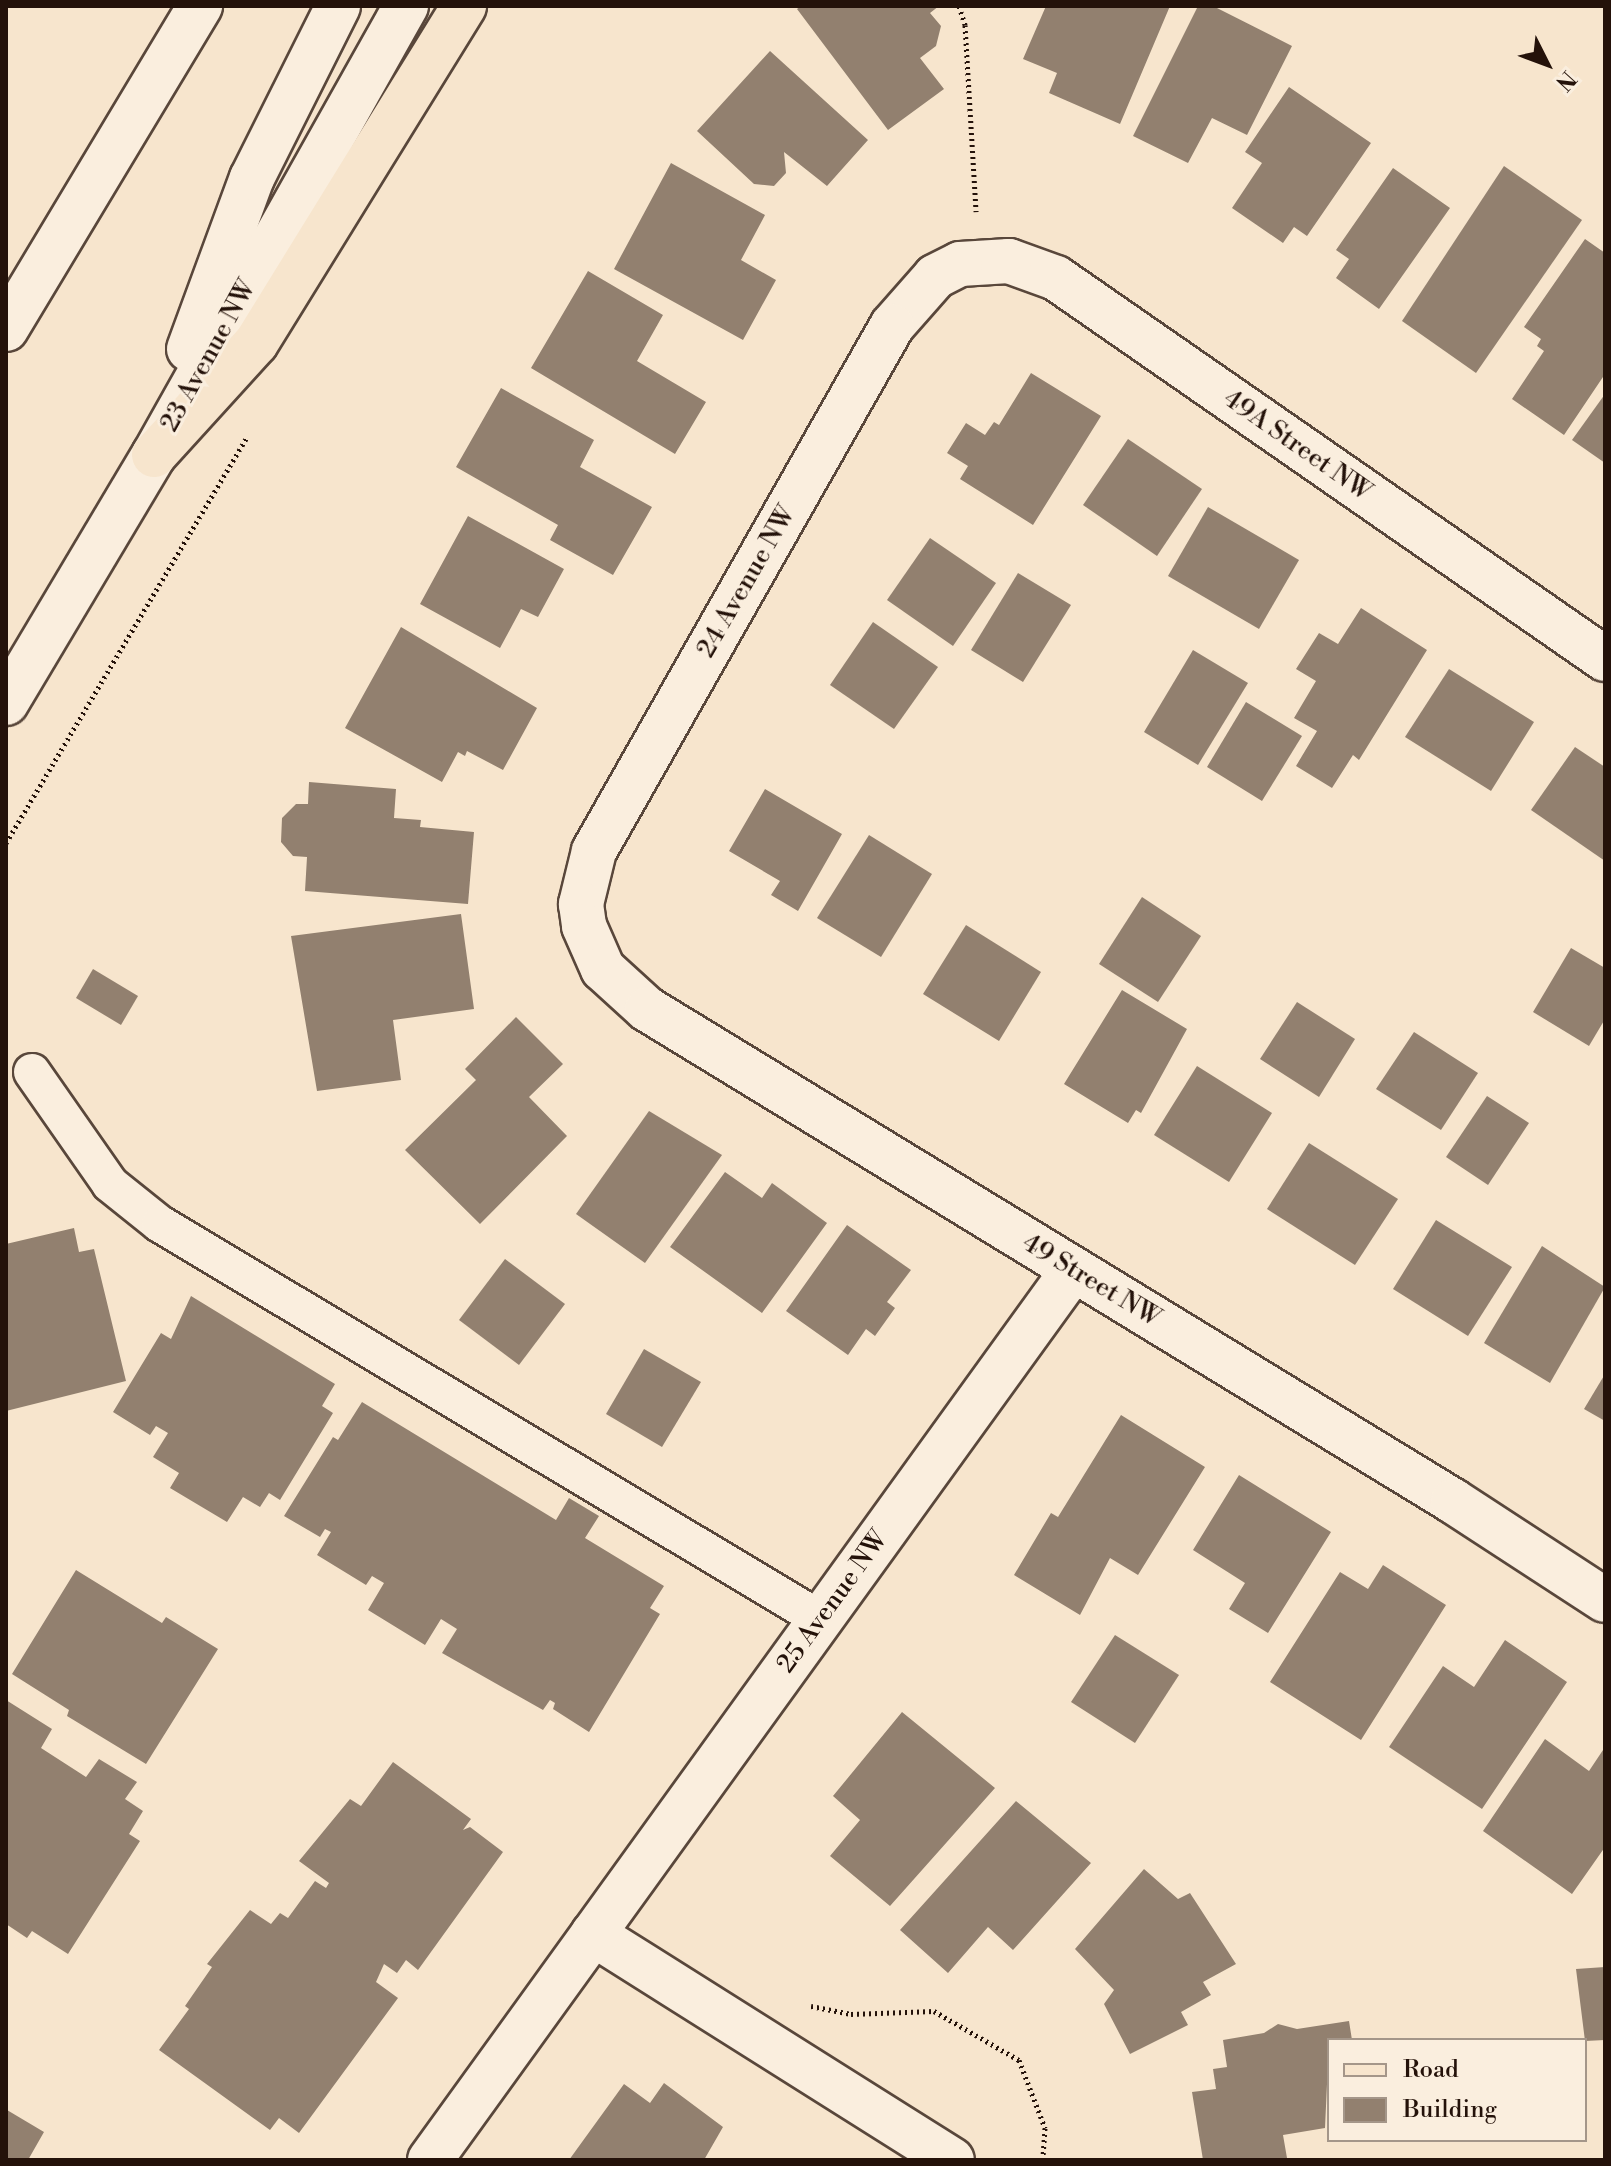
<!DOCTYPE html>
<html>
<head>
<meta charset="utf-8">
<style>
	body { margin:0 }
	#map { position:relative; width:1611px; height:2166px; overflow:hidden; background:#f7e5cd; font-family:"Libre Bodoni",serif }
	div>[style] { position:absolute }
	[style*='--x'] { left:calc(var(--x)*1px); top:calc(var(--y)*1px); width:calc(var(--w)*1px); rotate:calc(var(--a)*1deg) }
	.building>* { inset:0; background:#92806f }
	.path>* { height:5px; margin-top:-2.5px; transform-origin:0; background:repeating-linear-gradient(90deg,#24120a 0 2px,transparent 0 6px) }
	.roads { filter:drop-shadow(2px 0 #59473b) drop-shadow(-2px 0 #59473b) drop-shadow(0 2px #59473b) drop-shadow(0 -2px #59473b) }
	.lane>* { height:36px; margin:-18px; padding:0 18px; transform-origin:18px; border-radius:18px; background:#faeede }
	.street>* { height:44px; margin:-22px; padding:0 22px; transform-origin:22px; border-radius:22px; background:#faeede }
	.secondary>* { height:44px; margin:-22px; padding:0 22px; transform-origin:22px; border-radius:22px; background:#faeede }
	.primary>* { height:44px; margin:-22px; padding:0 22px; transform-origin:22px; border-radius:22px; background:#f7e5cd }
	span { translate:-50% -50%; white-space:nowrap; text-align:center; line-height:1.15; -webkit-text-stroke:6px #faeede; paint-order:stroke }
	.street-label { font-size:26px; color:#24120a }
	.frame { position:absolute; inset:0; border:8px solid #24120a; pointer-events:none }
	.legend { position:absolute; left:1327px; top:2038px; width:260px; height:104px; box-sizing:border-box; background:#faeede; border:2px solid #a49689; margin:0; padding:10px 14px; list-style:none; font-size:24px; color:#24120a }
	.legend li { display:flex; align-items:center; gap:16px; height:40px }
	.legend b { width:40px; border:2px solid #a49689 }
	.north { position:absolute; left:1507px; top:24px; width:80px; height:80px; -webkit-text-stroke:6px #faeede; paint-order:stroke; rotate:132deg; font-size:22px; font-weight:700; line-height:32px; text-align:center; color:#24120a }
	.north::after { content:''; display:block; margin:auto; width:28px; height:36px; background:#24120a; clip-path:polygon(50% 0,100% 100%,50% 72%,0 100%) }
</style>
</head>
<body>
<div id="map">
	<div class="building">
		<i style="clip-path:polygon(801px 6px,939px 6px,930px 13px,941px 26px,936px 46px,920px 58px,944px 89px,888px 130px,797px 9px)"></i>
		<i style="clip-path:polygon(1046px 6px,1170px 6px,1120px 124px,1049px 93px,1057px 73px,1023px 59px)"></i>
		<i style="clip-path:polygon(1198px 6px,1213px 6px,1292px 46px,1247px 135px,1212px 118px,1188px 163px,1133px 136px)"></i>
		<i style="clip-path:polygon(770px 51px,868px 140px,827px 186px,784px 152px,786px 173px,774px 186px,754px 184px,697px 131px)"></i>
		<i style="clip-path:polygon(1289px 87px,1371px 143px,1307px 236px,1294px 227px,1283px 243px,1232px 208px,1262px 163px,1245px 152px)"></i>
		<i style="clip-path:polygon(671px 163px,765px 215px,741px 260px,776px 280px,743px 340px,614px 269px)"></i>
		<i style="clip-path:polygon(1504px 166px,1582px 220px,1476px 373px,1402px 321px)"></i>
		<i style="clip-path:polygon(1393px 168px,1450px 208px,1379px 309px,1336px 278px,1349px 259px,1336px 250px)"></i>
		<i style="clip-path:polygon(1585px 239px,1605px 253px,1605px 374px,1564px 435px,1512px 399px,1544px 351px,1537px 346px,1541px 339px,1524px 327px)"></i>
		<i style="clip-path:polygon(588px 271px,663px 315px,637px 361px,706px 402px,675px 454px,531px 368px)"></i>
		<i style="clip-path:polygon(1031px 373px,1101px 416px,1033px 525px,960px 479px,968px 466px,947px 453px,966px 423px,985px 435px,994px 422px,999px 425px)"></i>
		<i style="clip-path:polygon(501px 388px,594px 440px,580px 467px,652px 507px,613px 575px,550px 540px,558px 525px,456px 467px)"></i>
		<i style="clip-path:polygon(1605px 394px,1605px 463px,1572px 440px)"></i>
		<i style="clip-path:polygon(1128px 439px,1202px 489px,1157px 556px,1083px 505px)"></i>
		<i style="clip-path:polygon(1208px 507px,1299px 560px,1259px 629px,1168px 576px)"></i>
		<i style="clip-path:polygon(468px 516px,564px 569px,538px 617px,521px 609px,500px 648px,420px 604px)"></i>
		<i style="clip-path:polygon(930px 538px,996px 583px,953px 646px,887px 600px)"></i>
		<i style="clip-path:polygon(1018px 573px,1071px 605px,1023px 682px,971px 650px)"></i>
		<i style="clip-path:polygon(1361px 608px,1427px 650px,1359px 760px,1353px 755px,1332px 788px,1296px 766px,1317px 731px,1294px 718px,1316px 681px,1296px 669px,1319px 633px,1338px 644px)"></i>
		<i style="clip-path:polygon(873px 622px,938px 667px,894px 729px,830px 685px)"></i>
		<i style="clip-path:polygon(401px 627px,537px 708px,503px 770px,467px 751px,465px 756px,458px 752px,442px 782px,345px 728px)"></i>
		<i style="clip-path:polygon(1193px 650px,1248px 683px,1198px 765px,1144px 732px)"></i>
		<i style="clip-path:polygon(1449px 669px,1534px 722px,1491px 791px,1405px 737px)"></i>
		<i style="clip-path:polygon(1246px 702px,1302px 736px,1262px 801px,1207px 767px)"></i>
		<i style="clip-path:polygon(1575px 747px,1605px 767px,1605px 861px,1531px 810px)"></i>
		<i style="clip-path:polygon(309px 782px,396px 789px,394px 818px,421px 820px,420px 827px,474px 832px,468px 904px,305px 891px,307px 857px,293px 856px,281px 842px,282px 818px,296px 804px,308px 804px)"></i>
		<i style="clip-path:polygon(765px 789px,842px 834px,798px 911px,771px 895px,780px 881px,729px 851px)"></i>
		<i style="clip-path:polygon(869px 835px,932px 874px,881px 957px,817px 918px)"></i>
		<i style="clip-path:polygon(1142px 897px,1201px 936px,1158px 1002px,1099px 964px)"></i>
		<i style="clip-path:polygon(461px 914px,474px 1009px,393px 1020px,401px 1080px,317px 1091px,291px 936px)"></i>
		<i style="clip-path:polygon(966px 925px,1041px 972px,999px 1041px,923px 994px)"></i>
		<i style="clip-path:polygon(1571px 948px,1605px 968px,1605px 1019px,1589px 1046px,1533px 1012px)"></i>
		<i style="clip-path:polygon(93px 969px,138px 996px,121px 1025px,76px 998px)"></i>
		<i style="clip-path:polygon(1122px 990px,1187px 1029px,1141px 1113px,1136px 1110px,1128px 1123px,1064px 1084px)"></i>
		<i style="clip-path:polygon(1297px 1002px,1355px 1039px,1319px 1097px,1260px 1059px)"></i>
		<i style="clip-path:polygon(516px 1017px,563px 1064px,529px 1097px,567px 1136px,480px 1224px,405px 1150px,476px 1080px,465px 1069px)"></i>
		<i style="clip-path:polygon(1414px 1032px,1478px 1073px,1441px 1130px,1376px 1089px)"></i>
		<i style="clip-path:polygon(1197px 1066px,1272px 1113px,1229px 1182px,1154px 1135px)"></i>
		<i style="clip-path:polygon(1487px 1096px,1529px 1123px,1488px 1185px,1446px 1157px)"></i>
		<i style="clip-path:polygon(649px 1111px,722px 1155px,645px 1263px,576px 1214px)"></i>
		<i style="clip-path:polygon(1309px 1143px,1398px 1199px,1355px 1265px,1267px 1209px)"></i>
		<i style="clip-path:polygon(725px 1172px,762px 1198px,772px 1183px,827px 1223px,762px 1313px,670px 1247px)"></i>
		<i style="clip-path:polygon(1436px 1220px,1512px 1267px,1468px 1336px,1393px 1289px)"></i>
		<i style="clip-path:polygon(847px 1225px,911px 1270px,887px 1302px,895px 1308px,875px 1336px,866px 1329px,848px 1355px,786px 1311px)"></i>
		<i style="clip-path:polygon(74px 1228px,79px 1252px,94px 1249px,126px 1381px,6px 1411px,6px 1244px)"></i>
		<i style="clip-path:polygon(1542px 1246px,1605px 1287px,1550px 1383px,1484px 1343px)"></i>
		<i style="clip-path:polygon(505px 1259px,565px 1304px,519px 1365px,459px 1320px)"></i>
		<i style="clip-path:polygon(191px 1296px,335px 1384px,322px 1406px,333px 1413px,280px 1500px,269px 1493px,260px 1507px,243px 1497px,227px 1522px,170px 1488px,179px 1473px,153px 1457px,168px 1433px,156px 1426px,150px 1435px,113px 1412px,161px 1333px,171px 1339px)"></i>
		<i style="clip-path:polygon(644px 1349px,701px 1382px,662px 1447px,606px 1414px)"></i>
		<i style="clip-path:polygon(1605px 1374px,1605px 1421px,1584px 1409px)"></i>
		<i style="clip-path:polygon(362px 1402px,556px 1520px,569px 1498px,599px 1516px,585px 1538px,664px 1586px,650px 1608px,660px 1614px,589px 1732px,553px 1709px,555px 1703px,550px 1700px,543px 1710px,442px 1653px,457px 1629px,441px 1619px,425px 1645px,368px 1610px,384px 1583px,372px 1576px,366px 1585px,317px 1555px,331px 1532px,325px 1529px,320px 1537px,284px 1516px,333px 1437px,338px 1440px)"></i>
		<i style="clip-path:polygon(1121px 1415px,1205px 1467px,1138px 1575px,1110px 1558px,1080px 1615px,1014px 1575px,1051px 1513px,1058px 1517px)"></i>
		<i style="clip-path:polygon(1239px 1475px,1331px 1532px,1268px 1633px,1229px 1609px,1245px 1583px,1193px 1550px)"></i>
		<i style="clip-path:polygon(1383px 1565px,1446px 1605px,1361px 1740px,1270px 1682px,1340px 1572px,1368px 1589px)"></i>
		<i style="clip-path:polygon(76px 1570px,162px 1623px,166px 1617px,218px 1649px,146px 1764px,67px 1716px,69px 1710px,12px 1674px)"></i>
		<i style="clip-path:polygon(1115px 1635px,1179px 1675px,1135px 1743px,1071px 1702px)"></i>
		<i style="clip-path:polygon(1505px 1640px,1567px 1682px,1482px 1809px,1389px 1747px,1443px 1666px,1474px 1687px)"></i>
		<i style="clip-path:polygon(6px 1700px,52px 1729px,41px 1748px,86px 1777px,99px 1759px,137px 1782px,125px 1799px,143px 1811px,129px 1834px,140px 1841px,68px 1954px,32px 1931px,27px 1938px,6px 1924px)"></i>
		<i style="clip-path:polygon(902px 1712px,995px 1788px,890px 1906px,830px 1856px,860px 1820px,833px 1796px)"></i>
		<i style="clip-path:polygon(1545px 1739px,1589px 1771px,1605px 1747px,1605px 1847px,1572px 1894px,1483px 1831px)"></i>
		<i style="clip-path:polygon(393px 1762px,471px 1819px,463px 1830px,470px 1827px,503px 1852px,418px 1970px,406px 1960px,397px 1973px,384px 1964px,376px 1982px,398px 1998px,299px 2133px,279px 2118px,270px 2130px,159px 2050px,189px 2009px,185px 2006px,212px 1967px,207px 1964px,250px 1910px,271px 1924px,280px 1913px,288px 1918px,315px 1881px,326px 1888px,329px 1883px,299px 1861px,350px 1799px,361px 1806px)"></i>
		<i style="clip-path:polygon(1016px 1801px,1091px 1863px,1013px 1950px,988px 1927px,948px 1973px,900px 1930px)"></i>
		<i style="clip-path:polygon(1144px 1869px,1178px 1899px,1190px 1893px,1236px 1964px,1203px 1982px,1211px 1995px,1181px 2012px,1188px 2025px,1130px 2054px,1104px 2004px,1114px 1990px,1075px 1949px)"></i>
		<i style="clip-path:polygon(1605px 1967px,1605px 2040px,1585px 2041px,1576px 1969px)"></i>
		<i style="clip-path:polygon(1349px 2021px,1352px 2040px,1329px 2040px,1325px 2128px,1283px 2135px,1287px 2158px,1203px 2160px,1192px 2092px,1216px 2089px,1213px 2069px,1227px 2067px,1223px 2040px,1264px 2033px,1278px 2024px,1297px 2029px)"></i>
		<i style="clip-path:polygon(664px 2083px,723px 2127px,704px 2160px,569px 2160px,624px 2084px,650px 2103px)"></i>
		<i style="clip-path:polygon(6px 2103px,7px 2110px,44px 2132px,28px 2160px,6px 2160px)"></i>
	</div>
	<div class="path">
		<i style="--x:959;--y:6;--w:20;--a:72"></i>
		<i style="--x:965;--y:25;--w:187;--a:86.6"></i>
		<i style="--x:6;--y:843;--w:471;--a:-59.3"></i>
		<i style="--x:811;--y:2006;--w:41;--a:11.3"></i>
		<i style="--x:851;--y:2014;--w:83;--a:-2.1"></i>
		<i style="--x:934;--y:2011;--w:98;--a:30"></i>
		<i style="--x:1019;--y:2060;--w:73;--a:69.1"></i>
		<i style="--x:1045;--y:2128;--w:32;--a:94"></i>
	</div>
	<div class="roads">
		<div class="lane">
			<i style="--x:32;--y:1072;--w:136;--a:55.1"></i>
			<i style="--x:110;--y:1184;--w:64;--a:38.7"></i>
			<i style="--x:160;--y:1224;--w:769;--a:30.9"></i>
		</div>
		<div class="street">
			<i style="--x:1605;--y:659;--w:668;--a:-145.24"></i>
			<i style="--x:1056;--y:278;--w:50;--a:-160.1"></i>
			<i style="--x:1009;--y:261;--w:49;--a:176.5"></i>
			<i style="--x:960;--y:264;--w:28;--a:153"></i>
			<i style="--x:935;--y:277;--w:65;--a:131.3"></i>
			<i style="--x:892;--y:326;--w:604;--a:119.58"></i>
			<i style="--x:594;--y:851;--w:55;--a:103.8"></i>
			<i style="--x:581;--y:904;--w:22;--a:82"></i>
			<i style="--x:584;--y:926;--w:47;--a:66.2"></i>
			<i style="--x:603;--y:969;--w:59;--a:42.3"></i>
			<i style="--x:647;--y:1009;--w:944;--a:31.4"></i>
			<i style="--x:1453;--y:1501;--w:181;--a:33.1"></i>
			<i style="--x:593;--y:1934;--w:424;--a:32.2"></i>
			<i style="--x:430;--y:2160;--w:1098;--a:-54.15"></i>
		</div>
		<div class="secondary">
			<i style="--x:6;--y:329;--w:377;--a:-59"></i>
			<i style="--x:189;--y:349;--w:182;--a:-69.8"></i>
			<i style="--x:252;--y:178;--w:192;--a:-63.4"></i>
			<i style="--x:6;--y:703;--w:289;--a:-59.2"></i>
			<i style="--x:154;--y:455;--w:515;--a:-60.7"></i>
		</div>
		<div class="primary">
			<i style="--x:154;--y:455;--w:151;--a:-47.7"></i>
			<i style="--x:256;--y:343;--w:396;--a:-58.3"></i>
		</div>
	</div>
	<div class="street-label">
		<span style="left:209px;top:356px;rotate:-61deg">23 Avenue NW</span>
		<span style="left:1297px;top:446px;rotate:35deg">49A Street NW</span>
		<span style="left:747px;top:582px;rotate:-60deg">24 Avenue NW</span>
		<span style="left:1091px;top:1281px;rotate:31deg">49 Street NW</span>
		<span style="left:833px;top:1602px;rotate:-54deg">25 Avenue NW</span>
	</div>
	<div class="frame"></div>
	<ul class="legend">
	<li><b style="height:10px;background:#f7e5cd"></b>Road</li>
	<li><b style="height:22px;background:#92806f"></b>Building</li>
	</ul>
	<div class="north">N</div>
</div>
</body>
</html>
